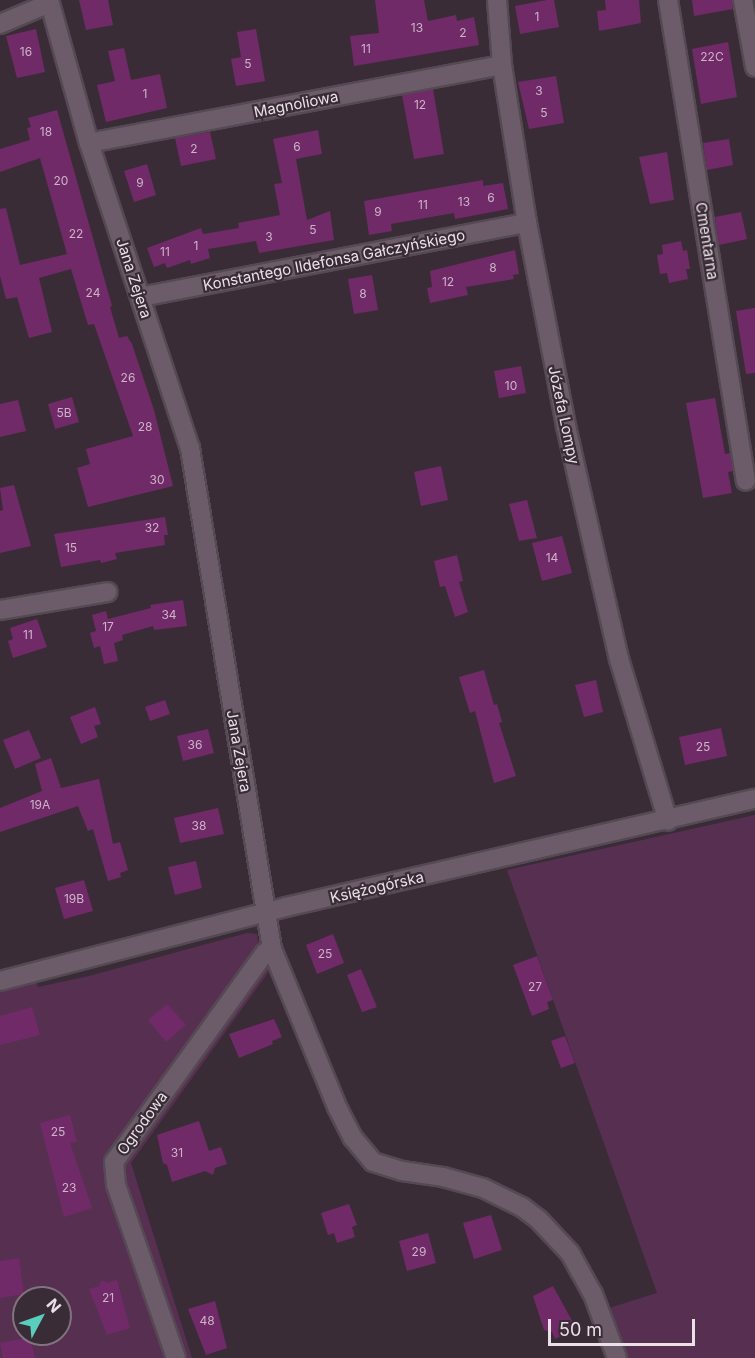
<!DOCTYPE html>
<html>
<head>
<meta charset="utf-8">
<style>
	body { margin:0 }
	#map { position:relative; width:755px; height:1358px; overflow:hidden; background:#3a2c37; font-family:Inter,sans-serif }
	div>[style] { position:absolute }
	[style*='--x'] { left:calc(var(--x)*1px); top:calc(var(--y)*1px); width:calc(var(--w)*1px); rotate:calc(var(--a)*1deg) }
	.green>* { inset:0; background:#572f51 }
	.building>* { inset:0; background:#702a68 }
	.roads { filter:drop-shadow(2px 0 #554953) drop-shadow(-2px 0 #554953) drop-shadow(0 2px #554953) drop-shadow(0 -2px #554953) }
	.street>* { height:18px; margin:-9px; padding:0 9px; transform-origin:9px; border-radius:9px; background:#6c5c69 }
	span { translate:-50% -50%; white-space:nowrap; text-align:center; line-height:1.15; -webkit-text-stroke:4.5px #3a2c37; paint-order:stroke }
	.number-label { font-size:12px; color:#ccb3c8 }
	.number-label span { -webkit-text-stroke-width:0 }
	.street-label { font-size:15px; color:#eae1e8 }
	.north { position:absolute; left:12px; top:1286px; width:60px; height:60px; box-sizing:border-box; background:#3a2c37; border:2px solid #80747e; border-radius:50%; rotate:49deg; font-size:16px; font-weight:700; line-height:24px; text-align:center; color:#eae1e8 }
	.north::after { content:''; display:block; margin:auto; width:21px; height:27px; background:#5acebd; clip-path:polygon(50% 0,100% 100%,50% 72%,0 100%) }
	.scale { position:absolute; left:548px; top:1319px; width:147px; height:27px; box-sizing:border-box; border:3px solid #eae1e8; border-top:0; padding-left:8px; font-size:18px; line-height:21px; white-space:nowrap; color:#eae1e8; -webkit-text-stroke:4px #3a2c37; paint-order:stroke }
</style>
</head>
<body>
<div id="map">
	<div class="green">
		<i style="clip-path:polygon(755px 815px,755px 1358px,627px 1358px,609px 1308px,657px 1293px,507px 870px)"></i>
		<i style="clip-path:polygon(evenodd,247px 933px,257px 934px,258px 941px,272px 967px,131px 1163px,192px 1358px,0 1358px,0 988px,36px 980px,38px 987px,89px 976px,247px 933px,24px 1298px,60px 1298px,60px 1334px,24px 1334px,24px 1298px)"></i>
	</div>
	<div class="building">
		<i style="clip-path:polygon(79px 0,108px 0,113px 25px,86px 30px)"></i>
		<i style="clip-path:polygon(375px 0,424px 0,428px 21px,456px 15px,457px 21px,474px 17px,479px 45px,354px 66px,350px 36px,379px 33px)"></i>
		<i style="clip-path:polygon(547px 0,554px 0,559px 27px,520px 34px,515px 6px)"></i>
		<i style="clip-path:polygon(605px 0,639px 0,641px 23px,599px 31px,597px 11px,606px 10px)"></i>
		<i style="clip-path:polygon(692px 0,732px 0,733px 9px,694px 16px)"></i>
		<i style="clip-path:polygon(36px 29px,45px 72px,17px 78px,6px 36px)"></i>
		<i style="clip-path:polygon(256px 29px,265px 81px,236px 86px,231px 59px,241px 57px,237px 32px)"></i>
		<i style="clip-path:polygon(728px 42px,737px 97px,701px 104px,692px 49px)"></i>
		<i style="clip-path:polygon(124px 48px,131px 80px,160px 74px,167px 108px,106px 122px,97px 85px,115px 81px,108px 51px)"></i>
		<i style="clip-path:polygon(556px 76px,564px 123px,529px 129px,518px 82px)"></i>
		<i style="clip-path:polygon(433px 89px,444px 154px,414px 159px,402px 95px)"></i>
		<i style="clip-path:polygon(57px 110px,112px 306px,110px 307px,119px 338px,127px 336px,132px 344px,154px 410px,173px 486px,88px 507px,77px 468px,90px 464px,86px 449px,133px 436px,94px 324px,88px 325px,71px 269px,39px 278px,52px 332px,29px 338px,17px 297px,6px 299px,0 276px,0 209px,6px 208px,20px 265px,67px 254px,40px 158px,0 172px,0 149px,30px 140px,27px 128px,31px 127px,28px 118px)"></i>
		<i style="clip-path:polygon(318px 130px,322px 154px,296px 159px,307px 220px,330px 211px,334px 240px,259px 253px,256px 241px,208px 249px,210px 258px,191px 264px,190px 260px,167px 268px,165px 263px,154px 267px,147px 248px,201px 228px,203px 234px,239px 228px,238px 223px,280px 215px,274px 184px,282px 183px,273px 139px)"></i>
		<i style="clip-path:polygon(210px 132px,216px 159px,181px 166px,175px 138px)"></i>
		<i style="clip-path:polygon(729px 139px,733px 165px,707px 170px,703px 143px)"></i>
		<i style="clip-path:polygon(667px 152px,674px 200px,650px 204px,639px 157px)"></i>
		<i style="clip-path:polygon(147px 164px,156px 195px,134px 202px,124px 171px)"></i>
		<i style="clip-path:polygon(483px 180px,483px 186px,503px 183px,508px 209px,455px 219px,454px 213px,391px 224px,392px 231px,369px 235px,364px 201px)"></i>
		<i style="clip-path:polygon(741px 212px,747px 239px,719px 245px,715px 217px)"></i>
		<i style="clip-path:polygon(681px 241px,683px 251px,687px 250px,690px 269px,686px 269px,688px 279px,669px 283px,667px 273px,660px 274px,657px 255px,663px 254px,662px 245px)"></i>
		<i style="clip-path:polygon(515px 250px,519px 274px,513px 275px,514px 279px,466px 287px,468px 295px,430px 303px,427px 288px,432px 287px,430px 271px)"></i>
		<i style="clip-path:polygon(372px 275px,378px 310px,354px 314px,348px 279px)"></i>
		<i style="clip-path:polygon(755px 308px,755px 373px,746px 374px,736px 311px)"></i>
		<i style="clip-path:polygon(521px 366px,526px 393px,499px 398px,494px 371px)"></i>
		<i style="clip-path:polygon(72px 397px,79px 422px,55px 429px,48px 404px)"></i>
		<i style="clip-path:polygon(715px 398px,725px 454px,730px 453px,733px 471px,728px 472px,732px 493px,703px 498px,686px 403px)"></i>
		<i style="clip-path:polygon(18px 400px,26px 431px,0 437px,0 404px)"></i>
		<i style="clip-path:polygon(441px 466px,448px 500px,421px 506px,414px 472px)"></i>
		<i style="clip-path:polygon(14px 485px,31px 546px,0 553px,0 511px,3px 510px,0 488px)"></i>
		<i style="clip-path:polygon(527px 500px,537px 538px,519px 541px,509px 504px)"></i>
		<i style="clip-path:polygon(165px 517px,168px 535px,164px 535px,165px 545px,115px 553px,117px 559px,101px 563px,100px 560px,61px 567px,54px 534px)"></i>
		<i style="clip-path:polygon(562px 536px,572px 573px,542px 581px,532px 543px)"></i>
		<i style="clip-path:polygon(457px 555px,463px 581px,459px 582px,468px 612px,455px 617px,445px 586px,440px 587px,434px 561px)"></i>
		<i style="clip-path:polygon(183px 600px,187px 626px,154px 630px,153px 626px,122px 635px,123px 640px,114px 643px,118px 661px,104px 664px,100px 646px,94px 648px,90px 633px,96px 631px,92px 615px,106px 611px,108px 619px,151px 608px,150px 605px)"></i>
		<i style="clip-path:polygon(37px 619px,47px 647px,13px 658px,8px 641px,13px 639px,10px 628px)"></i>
		<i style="clip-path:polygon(484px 670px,494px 705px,497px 704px,502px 722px,499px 723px,516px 776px,494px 783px,475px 711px,470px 713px,459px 677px)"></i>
		<i style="clip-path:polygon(596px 680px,603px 712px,584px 717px,575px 685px)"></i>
		<i style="clip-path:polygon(165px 700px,170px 714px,150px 721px,145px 707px)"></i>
		<i style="clip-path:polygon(95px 707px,101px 724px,94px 726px,98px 737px,81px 744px,70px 717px)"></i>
		<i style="clip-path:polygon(721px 728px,727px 756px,685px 765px,679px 737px)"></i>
		<i style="clip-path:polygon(208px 729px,214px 753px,183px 761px,177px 736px)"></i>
		<i style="clip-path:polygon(29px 730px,41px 758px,15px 769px,3px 740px)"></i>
		<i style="clip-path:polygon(51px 758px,61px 788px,99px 779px,113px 844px,120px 842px,128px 870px,120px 873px,121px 877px,108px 881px,93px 829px,88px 831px,78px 806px,0 832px,0 808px,42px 791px,35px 764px)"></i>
		<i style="clip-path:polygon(218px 808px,224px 834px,180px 843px,174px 818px)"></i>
		<i style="clip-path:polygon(196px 861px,202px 888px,175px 895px,168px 867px)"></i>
		<i style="clip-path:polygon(84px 880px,93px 911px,64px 919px,55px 888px)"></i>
		<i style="clip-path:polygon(333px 934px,344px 963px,317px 974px,306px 945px)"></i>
		<i style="clip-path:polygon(537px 956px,553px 1000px,547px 1002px,549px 1009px,532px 1016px,513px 965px)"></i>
		<i style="clip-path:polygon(361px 969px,377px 1007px,362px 1012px,347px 975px)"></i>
		<i style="clip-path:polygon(167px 1004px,186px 1025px,166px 1042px,148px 1020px)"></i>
		<i style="clip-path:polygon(32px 1007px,40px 1035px,0 1045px,0 1016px)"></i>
		<i style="clip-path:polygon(274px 1019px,282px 1037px,272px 1041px,273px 1044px,239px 1058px,229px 1034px)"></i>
		<i style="clip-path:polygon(565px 1036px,575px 1063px,561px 1068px,551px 1041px)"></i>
		<i style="clip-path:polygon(70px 1115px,77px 1142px,70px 1143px,92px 1208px,64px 1217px,40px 1123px)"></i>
		<i style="clip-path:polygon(199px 1121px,209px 1151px,221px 1147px,227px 1164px,215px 1168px,213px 1175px,205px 1171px,172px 1182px,167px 1165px,163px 1163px,157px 1135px)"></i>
		<i style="clip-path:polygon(349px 1204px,357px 1225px,352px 1227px,355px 1237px,337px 1243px,334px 1233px,328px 1235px,321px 1213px)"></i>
		<i style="clip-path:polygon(491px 1215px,502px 1250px,474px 1259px,463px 1223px)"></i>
		<i style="clip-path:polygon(428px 1233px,436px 1263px,407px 1271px,399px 1241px)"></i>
		<i style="clip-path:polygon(19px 1258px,24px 1294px,0 1298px,0 1261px)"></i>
		<i style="clip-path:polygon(102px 1280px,107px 1283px,117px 1280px,130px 1328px,107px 1335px,89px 1289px,99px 1286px)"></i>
		<i style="clip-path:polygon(553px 1286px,576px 1328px,555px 1339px,552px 1332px,544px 1330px,533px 1296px)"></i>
		<i style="clip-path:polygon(215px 1301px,227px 1348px,206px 1355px,188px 1309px)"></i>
		<i style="clip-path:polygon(30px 1337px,35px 1358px,3px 1358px,0 1343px)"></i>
	</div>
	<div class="roads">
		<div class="street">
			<i style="--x:49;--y:0;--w:148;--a:74.4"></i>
			<i style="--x:89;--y:143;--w:321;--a:71.7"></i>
			<i style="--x:190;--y:448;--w:508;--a:80.7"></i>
			<i style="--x:272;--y:949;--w:171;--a:67.6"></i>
			<i style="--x:337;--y:1107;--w:35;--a:63"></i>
			<i style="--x:353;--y:1138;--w:31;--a:50"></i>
			<i style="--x:373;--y:1162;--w:30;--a:17"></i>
			<i style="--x:402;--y:1171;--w:41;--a:8.3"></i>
			<i style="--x:443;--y:1177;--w:41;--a:15.4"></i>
			<i style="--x:483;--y:1188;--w:43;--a:26"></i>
			<i style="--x:522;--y:1207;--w:21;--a:37"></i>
			<i style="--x:539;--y:1220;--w:45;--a:46.8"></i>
			<i style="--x:570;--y:1253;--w:21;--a:61"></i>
			<i style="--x:580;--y:1271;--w:26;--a:61"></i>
			<i style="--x:593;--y:1294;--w:68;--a:69.4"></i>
			<i style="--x:497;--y:0;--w:65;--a:85.6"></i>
			<i style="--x:502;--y:65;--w:160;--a:81"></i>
			<i style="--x:527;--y:223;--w:207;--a:79.1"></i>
			<i style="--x:566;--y:426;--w:239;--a:77.2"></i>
			<i style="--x:619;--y:659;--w:169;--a:73.2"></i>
			<i style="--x:668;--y:0;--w:487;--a:80.8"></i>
			<i style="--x:743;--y:0;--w:68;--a:79.8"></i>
			<i style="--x:0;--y:24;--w:54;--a:-22.8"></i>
			<i style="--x:89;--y:143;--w:420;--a:-10.7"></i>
			<i style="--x:141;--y:297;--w:393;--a:-10.9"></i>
			<i style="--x:0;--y:610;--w:109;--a:-9.5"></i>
			<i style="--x:0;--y:981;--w:295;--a:-14.5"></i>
			<i style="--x:286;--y:907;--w:481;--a:-13"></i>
			<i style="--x:176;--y:1358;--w:183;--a:-109.1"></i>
			<i style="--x:116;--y:1185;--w:23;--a:-95"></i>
			<i style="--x:114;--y:1162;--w:258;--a:-54.2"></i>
			<i style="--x:265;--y:953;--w:8;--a:-30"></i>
		</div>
	</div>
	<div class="number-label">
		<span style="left:537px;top:17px">1</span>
		<span style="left:417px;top:28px">13</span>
		<span style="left:463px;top:33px">2</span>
		<span style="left:366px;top:49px">11</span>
		<span style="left:26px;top:52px">16</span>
		<span style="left:712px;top:57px">22C</span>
		<span style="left:248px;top:64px">5</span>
		<span style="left:539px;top:91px">3</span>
		<span style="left:145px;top:94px">1</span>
		<span style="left:420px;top:105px">12</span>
		<span style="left:544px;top:113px">5</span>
		<span style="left:46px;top:132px">18</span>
		<span style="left:297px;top:147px">6</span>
		<span style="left:194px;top:149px">2</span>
		<span style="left:61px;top:181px">20</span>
		<span style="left:140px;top:183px">9</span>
		<span style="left:491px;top:198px">6</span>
		<span style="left:464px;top:202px">13</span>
		<span style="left:423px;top:205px">11</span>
		<span style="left:378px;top:212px">9</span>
		<span style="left:313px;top:230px">5</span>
		<span style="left:76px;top:234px">22</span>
		<span style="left:269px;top:237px">3</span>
		<span style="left:196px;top:246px">1</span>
		<span style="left:165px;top:252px">11</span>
		<span style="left:493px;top:268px">8</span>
		<span style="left:448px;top:282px">12</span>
		<span style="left:93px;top:293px">24</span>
		<span style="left:363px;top:294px">8</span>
		<span style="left:128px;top:378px">26</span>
		<span style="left:511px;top:386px">10</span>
		<span style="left:64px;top:413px">5B</span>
		<span style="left:145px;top:427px">28</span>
		<span style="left:157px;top:480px">30</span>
		<span style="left:152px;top:528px">32</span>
		<span style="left:71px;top:548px">15</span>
		<span style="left:552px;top:558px">14</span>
		<span style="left:169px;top:615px">34</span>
		<span style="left:108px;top:627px">17</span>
		<span style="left:28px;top:635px">11</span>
		<span style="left:195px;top:745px">36</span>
		<span style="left:703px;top:747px">25</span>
		<span style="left:40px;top:805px">19A</span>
		<span style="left:199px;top:826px">38</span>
		<span style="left:74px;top:899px">19B</span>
		<span style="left:325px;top:954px">25</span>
		<span style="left:535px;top:987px">27</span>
		<span style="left:58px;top:1132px">25</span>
		<span style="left:177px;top:1153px">31</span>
		<span style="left:69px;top:1188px">23</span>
		<span style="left:419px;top:1252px">29</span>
		<span style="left:108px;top:1298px">21</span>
		<span style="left:207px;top:1321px">48</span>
	</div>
	<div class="street-label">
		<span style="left:296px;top:104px;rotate:-11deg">Magnoliowa</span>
		<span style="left:707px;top:241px;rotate:81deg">Cmentarna</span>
		<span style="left:334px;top:260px;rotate:-11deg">Konstantego Ildefonsa Gałczyńskiego</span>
		<span style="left:134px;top:278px;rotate:72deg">Jana Zejera</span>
		<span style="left:564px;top:415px;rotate:78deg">Józefa Lompy</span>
		<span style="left:239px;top:751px;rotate:80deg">Jana Zejera</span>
		<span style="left:377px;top:887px;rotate:-13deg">Księżogórska</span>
		<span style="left:142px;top:1123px;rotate:-54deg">Ogrodowa</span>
	</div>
	<div class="north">N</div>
	<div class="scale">50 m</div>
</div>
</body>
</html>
